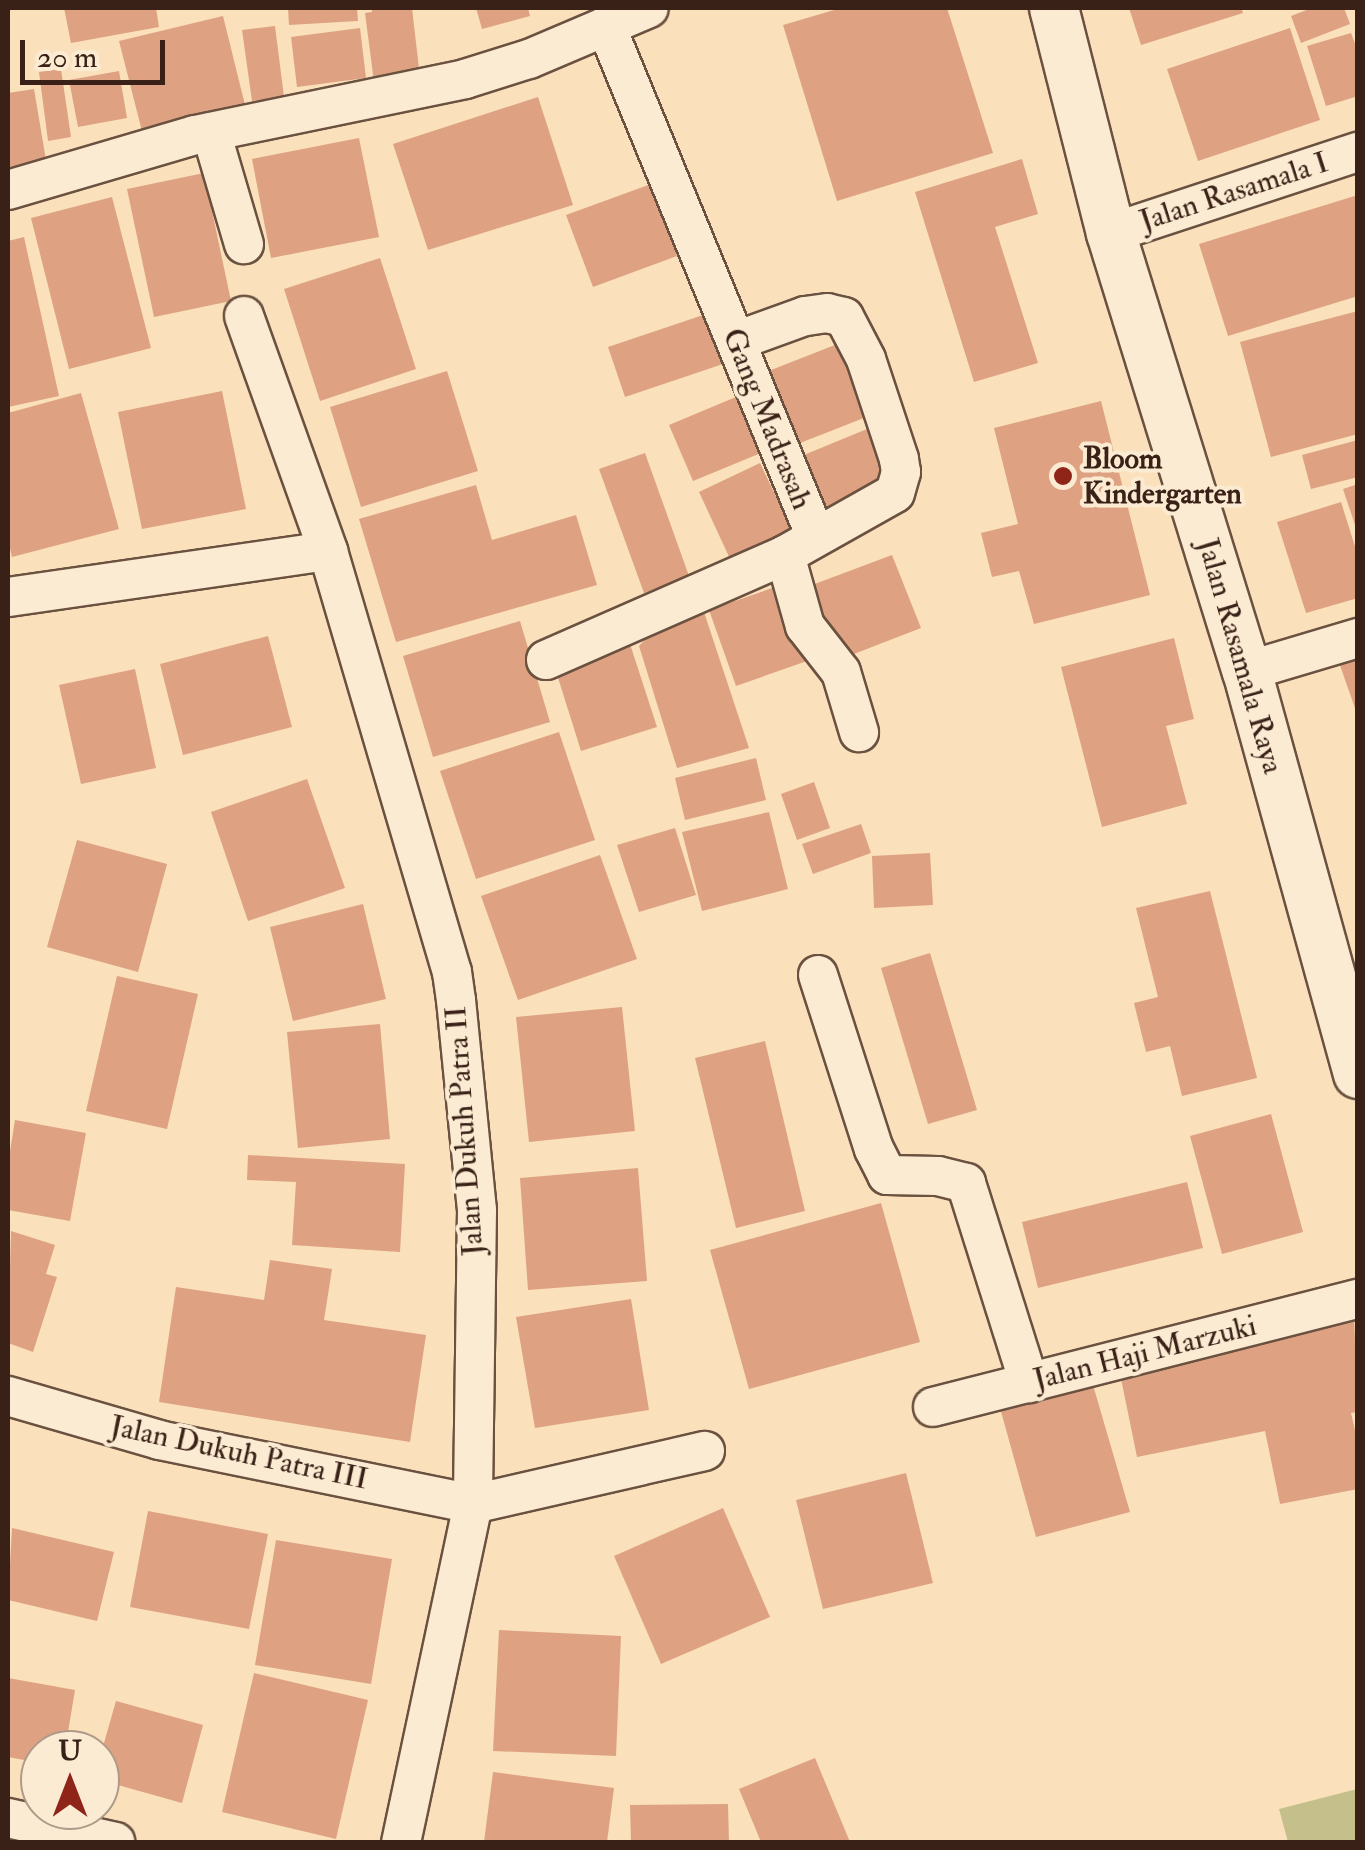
<!DOCTYPE html>
<html>
<head>
<meta charset="utf-8">
<style>
	body { margin:0 }
	#map { position:relative; width:1365px; height:1850px; overflow:hidden; background:#fae0bb; font-family:"IM FELL Double Pica",serif }
	div>[style] { position:absolute }
	[style*='--x'] { left:calc(var(--x)*1px); top:calc(var(--y)*1px); width:calc(var(--w)*1px); rotate:calc(var(--a)*1deg) }
	.green>* { inset:0; background:#c5c08b }
	.building>* { inset:0; background:#dea282 }
	.roads { filter:drop-shadow(2px 0 #6a5140) drop-shadow(-2px 0 #6a5140) drop-shadow(0 2px #6a5140) drop-shadow(0 -2px #6a5140) }
	.minor>* { height:38px; margin:-19px; padding:0 19px; transform-origin:19px; border-radius:19px; background:#fcebd3 }
	.tertiary>* { height:48px; margin:-24px; padding:0 24px; transform-origin:24px; border-radius:24px; background:#fcebd3 }
	.dots>* { width:28px; height:28px; translate:-50% -50%; box-sizing:border-box; border:5px solid #fcebd3; border-radius:50% }
	span { translate:-50% -50%; white-space:nowrap; text-align:center; line-height:1.15; -webkit-text-stroke:8px #fcebd3; paint-order:stroke }
	.street-label { font-size:30px; color:#3a2117 }
	.poi-label { font-size:30px; color:#3a2117; font-weight:700 }
	.left { translate:0 -50%; text-align:left }
	.frame { position:absolute; inset:0; border:10px solid #3a2117; pointer-events:none }
	.north { position:absolute; left:20px; top:1730px; width:100px; height:100px; box-sizing:border-box; background:#fcebd3; border:2px solid #ae9a88; border-radius:50%; rotate:0deg; font-size:28px; font-weight:700; line-height:40px; text-align:center; color:#3a2117 }
	.north::after { content:''; display:block; margin:auto; width:35px; height:45px; background:#8f2418; clip-path:polygon(50% 0,100% 100%,50% 72%,0 100%) }
	.scale { position:absolute; left:20px; top:40px; width:145px; height:45px; box-sizing:border-box; border:5px solid #3a2117; border-top:0; padding-left:12px; font-size:30px; line-height:35px; white-space:nowrap; color:#3a2117; -webkit-text-stroke:8px #fcebd3; paint-order:stroke }
</style>
</head>
<body>
<div id="map">
	<div class="green">
		<i style="clip-path:polygon(1357px 1789px,1357px 1842px,1288px 1842px,1279px 1809px)"></i>
	</div>
	<div class="building">
		<i style="clip-path:polygon(64px 8px,156px 8px,159px 27px,71px 43px)"></i>
		<i style="clip-path:polygon(288px 8px,357px 8px,358px 21px,289px 25px)"></i>
		<i style="clip-path:polygon(372px 8px,412px 8px,420px 77px,374px 82px,365px 13px,372px 12px)"></i>
		<i style="clip-path:polygon(476px 8px,528px 8px,530px 16px,482px 29px)"></i>
		<i style="clip-path:polygon(841px 8px,947px 8px,993px 153px,837px 201px,783px 25px)"></i>
		<i style="clip-path:polygon(1129px 8px,1241px 8px,1243px 13px,1141px 45px)"></i>
		<i style="clip-path:polygon(1312px 8px,1344px 8px,1350px 24px,1301px 43px,1291px 16px)"></i>
		<i style="clip-path:polygon(223px 16px,248px 117px,145px 143px,119px 41px)"></i>
		<i style="clip-path:polygon(275px 26px,284px 97px,252px 101px,242px 30px)"></i>
		<i style="clip-path:polygon(360px 28px,366px 78px,297px 87px,291px 37px)"></i>
		<i style="clip-path:polygon(1290px 28px,1320px 120px,1198px 161px,1167px 69px)"></i>
		<i style="clip-path:polygon(1351px 33px,1358px 51px,1358px 96px,1326px 106px,1307px 46px)"></i>
		<i style="clip-path:polygon(61px 69px,71px 137px,48px 141px,39px 72px)"></i>
		<i style="clip-path:polygon(119px 71px,127px 118px,78px 127px,69px 80px)"></i>
		<i style="clip-path:polygon(34px 89px,47px 166px,8px 172px,8px 93px)"></i>
		<i style="clip-path:polygon(538px 97px,573px 205px,428px 250px,393px 144px)"></i>
		<i style="clip-path:polygon(359px 138px,379px 237px,271px 258px,252px 159px)"></i>
		<i style="clip-path:polygon(1022px 159px,1038px 214px,995px 227px,1038px 363px,974px 382px,915px 192px)"></i>
		<i style="clip-path:polygon(204px 173px,231px 301px,154px 317px,127px 189px)"></i>
		<i style="clip-path:polygon(651px 184px,677px 256px,593px 287px,566px 215px)"></i>
		<i style="clip-path:polygon(1358px 195px,1358px 296px,1228px 336px,1199px 244px)"></i>
		<i style="clip-path:polygon(112px 197px,151px 348px,69px 369px,31px 218px)"></i>
		<i style="clip-path:polygon(24px 237px,59px 396px,8px 407px,8px 241px)"></i>
		<i style="clip-path:polygon(380px 258px,416px 369px,320px 401px,284px 289px)"></i>
		<i style="clip-path:polygon(1358px 311px,1358px 434px,1271px 457px,1240px 342px)"></i>
		<i style="clip-path:polygon(712px 312px,729px 362px,625px 397px,608px 347px)"></i>
		<i style="clip-path:polygon(845px 341px,874px 414px,795px 445px,766px 372px)"></i>
		<i style="clip-path:polygon(447px 371px,478px 471px,361px 507px,330px 407px)"></i>
		<i style="clip-path:polygon(755px 389px,778px 446px,693px 481px,669px 425px)"></i>
		<i style="clip-path:polygon(222px 391px,246px 509px,142px 529px,118px 412px)"></i>
		<i style="clip-path:polygon(81px 393px,119px 529px,12px 557px,8px 540px,8px 413px)"></i>
		<i style="clip-path:polygon(1101px 401px,1150px 595px,1034px 624px,1019px 571px,992px 577px,981px 533px,1018px 524px,994px 428px)"></i>
		<i style="clip-path:polygon(867px 429px,889px 480px,821px 509px,799px 457px)"></i>
		<i style="clip-path:polygon(1358px 440px,1358px 477px,1311px 489px,1302px 455px)"></i>
		<i style="clip-path:polygon(645px 453px,689px 576px,644px 593px,599px 469px)"></i>
		<i style="clip-path:polygon(760px 463px,793px 532px,731px 561px,699px 492px)"></i>
		<i style="clip-path:polygon(1358px 484px,1358px 531px,1357px 531px,1343px 489px)"></i>
		<i style="clip-path:polygon(476px 485px,492px 540px,576px 515px,597px 585px,396px 642px,359px 519px)"></i>
		<i style="clip-path:polygon(1341px 502px,1358px 556px,1358px 598px,1306px 613px,1277px 522px)"></i>
		<i style="clip-path:polygon(892px 555px,921px 628px,841px 659px,812px 585px)"></i>
		<i style="clip-path:polygon(781px 585px,807px 661px,736px 686px,709px 610px)"></i>
		<i style="clip-path:polygon(704px 612px,749px 748px,677px 768px,639px 646px,658px 626px)"></i>
		<i style="clip-path:polygon(520px 621px,550px 722px,433px 757px,403px 656px)"></i>
		<i style="clip-path:polygon(268px 636px,292px 727px,183px 755px,160px 664px)"></i>
		<i style="clip-path:polygon(1174px 638px,1194px 719px,1166px 726px,1187px 804px,1102px 827px,1061px 667px)"></i>
		<i style="clip-path:polygon(630px 644px,657px 727px,581px 751px,555px 668px)"></i>
		<i style="clip-path:polygon(1358px 644px,1358px 714px,1357px 714px,1335px 651px)"></i>
		<i style="clip-path:polygon(135px 669px,156px 768px,81px 784px,59px 685px)"></i>
		<i style="clip-path:polygon(559px 732px,595px 840px,476px 879px,440px 771px)"></i>
		<i style="clip-path:polygon(756px 758px,766px 800px,685px 820px,675px 778px)"></i>
		<i style="clip-path:polygon(307px 779px,345px 888px,248px 921px,211px 812px)"></i>
		<i style="clip-path:polygon(814px 782px,830px 828px,797px 840px,781px 794px)"></i>
		<i style="clip-path:polygon(769px 812px,788px 889px,702px 911px,682px 832px)"></i>
		<i style="clip-path:polygon(861px 824px,871px 853px,813px 874px,802px 844px)"></i>
		<i style="clip-path:polygon(675px 828px,696px 895px,639px 912px,617px 845px)"></i>
		<i style="clip-path:polygon(77px 840px,167px 864px,138px 972px,47px 947px)"></i>
		<i style="clip-path:polygon(930px 853px,933px 905px,874px 908px,872px 856px)"></i>
		<i style="clip-path:polygon(600px 855px,637px 959px,518px 1000px,481px 896px)"></i>
		<i style="clip-path:polygon(1210px 891px,1257px 1078px,1182px 1096px,1170px 1046px,1146px 1052px,1134px 1003px,1158px 997px,1136px 908px)"></i>
		<i style="clip-path:polygon(363px 904px,386px 999px,293px 1021px,270px 927px)"></i>
		<i style="clip-path:polygon(930px 953px,977px 1110px,928px 1124px,881px 968px)"></i>
		<i style="clip-path:polygon(117px 976px,198px 994px,167px 1129px,86px 1111px)"></i>
		<i style="clip-path:polygon(622px 1007px,635px 1131px,529px 1142px,516px 1017px)"></i>
		<i style="clip-path:polygon(380px 1024px,390px 1139px,298px 1148px,287px 1032px)"></i>
		<i style="clip-path:polygon(765px 1041px,805px 1211px,736px 1228px,695px 1058px)"></i>
		<i style="clip-path:polygon(1271px 1114px,1303px 1232px,1222px 1254px,1190px 1136px)"></i>
		<i style="clip-path:polygon(15px 1120px,86px 1133px,70px 1221px,8px 1210px,8px 1164px)"></i>
		<i style="clip-path:polygon(248px 1155px,405px 1164px,400px 1252px,292px 1245px,296px 1182px,247px 1180px)"></i>
		<i style="clip-path:polygon(638px 1168px,647px 1281px,528px 1290px,520px 1178px)"></i>
		<i style="clip-path:polygon(1187px 1182px,1203px 1248px,1038px 1288px,1022px 1222px)"></i>
		<i style="clip-path:polygon(881px 1203px,920px 1342px,749px 1389px,710px 1250px)"></i>
		<i style="clip-path:polygon(11px 1231px,55px 1245px,46px 1274px,57px 1277px,33px 1352px,8px 1343px)"></i>
		<i style="clip-path:polygon(270px 1260px,332px 1269px,324px 1320px,426px 1335px,410px 1442px,159px 1402px,176px 1287px,264px 1300px)"></i>
		<i style="clip-path:polygon(631px 1299px,649px 1410px,535px 1428px,516px 1317px)"></i>
		<i style="clip-path:polygon(1354px 1316px,1358px 1412px,1351px 1413px,1358px 1443px,1358px 1489px,1280px 1504px,1265px 1431px,1137px 1457px,1118px 1364px)"></i>
		<i style="clip-path:polygon(1093px 1385px,1130px 1512px,1036px 1537px,1000px 1408px)"></i>
		<i style="clip-path:polygon(906px 1473px,933px 1583px,823px 1609px,796px 1500px)"></i>
		<i style="clip-path:polygon(723px 1508px,770px 1617px,661px 1664px,614px 1556px)"></i>
		<i style="clip-path:polygon(148px 1511px,268px 1534px,249px 1629px,130px 1607px)"></i>
		<i style="clip-path:polygon(12px 1528px,114px 1552px,97px 1621px,8px 1600px)"></i>
		<i style="clip-path:polygon(276px 1540px,392px 1559px,371px 1684px,255px 1665px)"></i>
		<i style="clip-path:polygon(499px 1630px,621px 1636px,616px 1756px,493px 1751px)"></i>
		<i style="clip-path:polygon(254px 1673px,368px 1700px,336px 1839px,222px 1812px)"></i>
		<i style="clip-path:polygon(8px 1678px,75px 1690px,65px 1750px,40px 1750px,40px 1763px,8px 1757px)"></i>
		<i style="clip-path:polygon(116px 1701px,203px 1725px,182px 1803px,100px 1780px,100px 1757px)"></i>
		<i style="clip-path:polygon(815px 1758px,850px 1842px,761px 1842px,739px 1789px)"></i>
		<i style="clip-path:polygon(493px 1772px,614px 1788px,607px 1842px,484px 1842px)"></i>
		<i style="clip-path:polygon(728px 1804px,729px 1842px,631px 1842px,630px 1805px)"></i>
	</div>
	<div class="roads">
		<div class="minor">
			<i style="--x:606;--y:26;--w:552;--a:67.66"></i>
			<i style="--x:211;--y:132;--w:117;--a:73.6"></i>
			<i style="--x:8;--y:190;--w:195;--a:-16.4"></i>
			<i style="--x:195;--y:135;--w:276;--a:-11.7"></i>
			<i style="--x:465;--y:79;--w:67;--a:-17.4"></i>
			<i style="--x:529;--y:59;--w:130;--a:-23"></i>
			<i style="--x:1111;--y:233;--w:260;--a:-18.2"></i>
			<i style="--x:244;--y:316;--w:250;--a:70.3"></i>
			<i style="--x:328;--y:551;--w:439;--a:73.6"></i>
			<i style="--x:452;--y:972;--w:28;--a:82"></i>
			<i style="--x:456;--y:1000;--w:211;--a:84.3"></i>
			<i style="--x:477;--y:1210;--w:294;--a:90.8"></i>
			<i style="--x:473;--y:1504;--w:346;--a:102"></i>
			<i style="--x:785;--y:555;--w:74;--a:74.3"></i>
			<i style="--x:805;--y:626;--w:58;--a:52"></i>
			<i style="--x:841;--y:672;--w:63;--a:73.3"></i>
			<i style="--x:8;--y:597;--w:323;--a:-8.2"></i>
			<i style="--x:546;--y:660;--w:261;--a:-23.7"></i>
			<i style="--x:785;--y:555;--w:126;--a:-29.4"></i>
			<i style="--x:895;--y:493;--w:22;--a:-74"></i>
			<i style="--x:901;--y:472;--w:13;--a:-99"></i>
			<i style="--x:899;--y:459;--w:105;--a:-108.3"></i>
			<i style="--x:866;--y:359;--w:47;--a:-117.6"></i>
			<i style="--x:844;--y:317;--w:17;--a:-167"></i>
			<i style="--x:827;--y:313;--w:22;--a:172"></i>
			<i style="--x:805;--y:316;--w:73;--a:160.1"></i>
			<i style="--x:1247;--y:671;--w:116;--a:-16.6"></i>
			<i style="--x:818;--y:975;--w:183;--a:72.2"></i>
			<i style="--x:874;--y:1149;--w:29;--a:63"></i>
			<i style="--x:887;--y:1175;--w:51;--a:1.1"></i>
			<i style="--x:938;--y:1176;--w:29;--a:14"></i>
			<i style="--x:966;--y:1183;--w:210;--a:72.5"></i>
			<i style="--x:8;--y:1396;--w:157;--a:16.2"></i>
			<i style="--x:159;--y:1440;--w:320;--a:11.5"></i>
			<i style="--x:473;--y:1504;--w:238;--a:-12.9"></i>
			<i style="--x:933;--y:1407;--w:439;--a:-14.3"></i>
			<i style="--x:8;--y:1818;--w:110;--a:12.6"></i>
		</div>
		<div class="tertiary">
			<i style="--x:1054;--y:8;--w:232;--a:75.8"></i>
			<i style="--x:1111;--y:233;--w:459;--a:72.8"></i>
			<i style="--x:1247;--y:671;--w:418;--a:74.6"></i>
		</div>
	</div>
	<div class="dots">
		<i style="left:1063px;top:476px;background:#8f2418"></i>
	</div>
	<div class="street-label">
		<span style="left:1234px;top:192px;rotate:-18deg">Jalan Rasamala I</span>
		<span style="left:767px;top:419px;rotate:68deg">Gang Madrasah</span>
		<span style="left:1240px;top:656px;rotate:74deg">Jalan Rasamala Raya</span>
		<span style="left:465px;top:1131px;rotate:-94deg">Jalan Dukuh Patra II</span>
		<span style="left:1145px;top:1353px;rotate:-14deg">Jalan Haji Marzuki</span>
		<span style="left:239px;top:1453px;rotate:12deg">Jalan Dukuh Patra III</span>
	</div>
	<div class="poi-label">
		<span class="left" style="left:1083px;top:476px">Bloom<br>Kindergarten</span>
	</div>
	<div class="frame"></div>
	<div class="north">U</div>
	<div class="scale">20 m</div>
</div>
</body>
</html>
